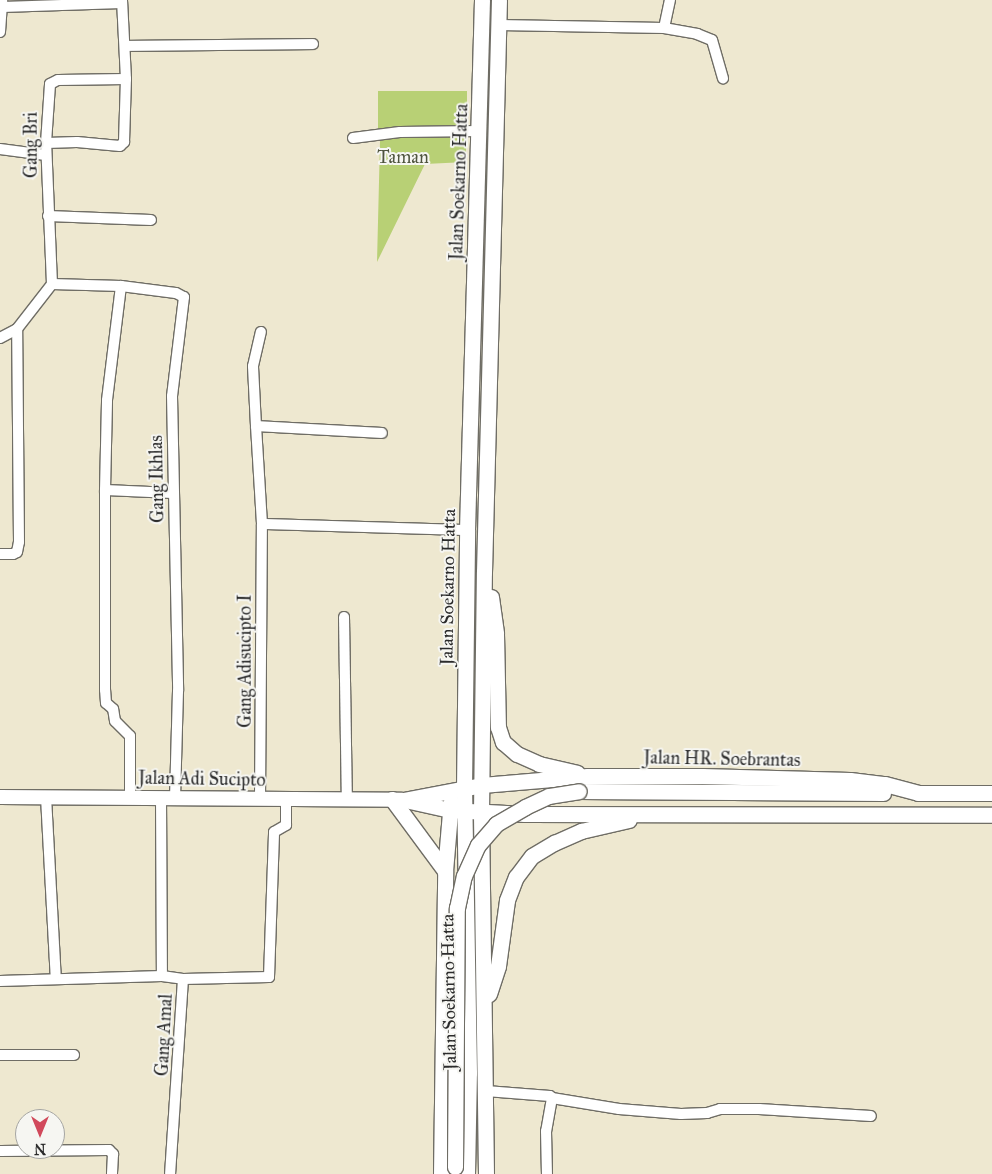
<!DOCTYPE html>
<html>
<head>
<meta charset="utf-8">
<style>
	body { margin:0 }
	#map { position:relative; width:992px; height:1174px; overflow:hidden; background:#eee8d0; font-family:"IM FELL Great Primer",serif }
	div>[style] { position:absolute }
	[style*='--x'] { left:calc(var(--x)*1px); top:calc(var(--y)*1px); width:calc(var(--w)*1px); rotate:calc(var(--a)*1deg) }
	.green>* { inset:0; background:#b8d075 }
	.roads { filter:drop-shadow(1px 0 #6f6d65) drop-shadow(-1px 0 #6f6d65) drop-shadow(0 1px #6f6d65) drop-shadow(0 -1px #6f6d65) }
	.minor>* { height:10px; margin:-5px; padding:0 5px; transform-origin:5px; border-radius:5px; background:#fff }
	.secondary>* { height:14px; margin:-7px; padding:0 7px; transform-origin:7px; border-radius:7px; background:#fff }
	.primary>* { height:15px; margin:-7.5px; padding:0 7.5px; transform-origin:7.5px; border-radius:7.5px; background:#fff }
	.bridges { filter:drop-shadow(1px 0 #6f6d65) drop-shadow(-1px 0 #6f6d65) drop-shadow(0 1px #6f6d65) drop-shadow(0 -1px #6f6d65) }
	.primary-bridge>* { height:15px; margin:-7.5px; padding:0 7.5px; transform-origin:7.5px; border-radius:7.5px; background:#fff }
	span { translate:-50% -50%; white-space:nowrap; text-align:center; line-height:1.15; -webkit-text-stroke:4px #f6f6f2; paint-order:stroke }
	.street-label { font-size:18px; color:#2b2b2b }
	.park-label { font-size:18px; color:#4e543e }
	.north { position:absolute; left:15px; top:1109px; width:50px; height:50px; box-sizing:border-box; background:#f6f6f2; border:1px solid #a5a5a2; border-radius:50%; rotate:180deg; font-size:14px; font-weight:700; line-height:20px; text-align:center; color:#2b2b2b }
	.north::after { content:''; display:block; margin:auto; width:18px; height:22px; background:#d1495b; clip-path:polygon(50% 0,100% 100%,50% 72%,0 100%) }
</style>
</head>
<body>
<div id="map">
	<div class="green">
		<i style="clip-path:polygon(378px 91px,467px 91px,467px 130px,378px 134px)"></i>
		<i style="clip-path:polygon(394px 134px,466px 135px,466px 162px,425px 164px,377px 262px,380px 141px)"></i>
	</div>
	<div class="roads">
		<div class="minor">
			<i style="--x:2;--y:7;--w:120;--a:-1.9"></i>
			<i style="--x:499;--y:25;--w:165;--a:1"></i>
			<i style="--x:664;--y:28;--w:29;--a:-78"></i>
			<i style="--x:664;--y:28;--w:34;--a:10"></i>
			<i style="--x:697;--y:34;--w:16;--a:22"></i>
			<i style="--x:712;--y:40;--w:40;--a:74"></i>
			<i style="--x:0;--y:32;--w:32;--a:-86"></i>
			<i style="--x:125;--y:46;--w:188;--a:-0.6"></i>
			<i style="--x:353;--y:138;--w:47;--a:-7.3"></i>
			<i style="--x:400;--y:132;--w:80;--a:-0.7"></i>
			<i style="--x:46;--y:143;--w:31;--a:-2"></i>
			<i style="--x:77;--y:142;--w:43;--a:5.3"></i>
			<i style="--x:120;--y:146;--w:6;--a:-45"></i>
			<i style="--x:124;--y:142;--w:63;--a:-88.2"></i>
			<i style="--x:126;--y:79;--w:79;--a:-92.9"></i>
			<i style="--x:0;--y:149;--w:46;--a:7.4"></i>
			<i style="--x:48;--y:216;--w:103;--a:2.2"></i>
			<i style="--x:52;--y:284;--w:69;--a:1.7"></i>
			<i style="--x:121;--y:286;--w:55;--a:7.3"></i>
			<i style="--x:176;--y:293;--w:9;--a:27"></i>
			<i style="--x:184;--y:297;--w:100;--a:96.9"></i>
			<i style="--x:172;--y:396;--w:295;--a:88.8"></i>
			<i style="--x:178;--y:691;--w:106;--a:91.6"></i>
			<i style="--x:52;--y:284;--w:141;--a:-92.4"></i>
			<i style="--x:46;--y:143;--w:59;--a:-86.1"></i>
			<i style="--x:50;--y:84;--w:9;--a:-27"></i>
			<i style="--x:58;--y:80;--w:68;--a:-0.8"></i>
			<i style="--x:0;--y:338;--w:19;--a:-28"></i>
			<i style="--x:256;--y:426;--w:60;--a:-92.9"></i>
			<i style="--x:253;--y:366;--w:35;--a:-77"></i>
			<i style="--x:105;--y:490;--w:90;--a:-88.7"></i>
			<i style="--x:107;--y:400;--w:115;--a:-83"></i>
			<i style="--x:262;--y:524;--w:205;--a:1.7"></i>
			<i style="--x:0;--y:554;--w:13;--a:0"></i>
			<i style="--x:13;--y:554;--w:4;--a:-27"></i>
			<i style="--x:17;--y:552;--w:10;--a:-79"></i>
			<i style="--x:19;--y:542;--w:213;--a:-90.5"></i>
			<i style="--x:17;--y:329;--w:57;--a:-52.1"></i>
			<i style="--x:344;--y:617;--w:183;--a:89.1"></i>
			<i style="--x:46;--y:797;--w:182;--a:86.9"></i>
			<i style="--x:130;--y:797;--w:61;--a:-90"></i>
			<i style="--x:130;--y:736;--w:21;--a:-135"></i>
			<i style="--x:115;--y:721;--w:12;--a:-99"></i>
			<i style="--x:113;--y:709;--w:9;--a:-139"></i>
			<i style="--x:106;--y:703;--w:13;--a:-94"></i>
			<i style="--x:105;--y:690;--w:200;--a:-90"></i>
			<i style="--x:105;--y:490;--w:68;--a:2.5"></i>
			<i style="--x:161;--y:797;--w:179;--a:89.7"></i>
			<i style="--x:162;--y:976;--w:21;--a:8"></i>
			<i style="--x:183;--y:979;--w:195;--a:93.8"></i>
			<i style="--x:260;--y:799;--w:275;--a:-89.6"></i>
			<i style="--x:262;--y:524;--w:98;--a:-93.5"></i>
			<i style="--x:256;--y:426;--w:126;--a:3.2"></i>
			<i style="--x:183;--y:979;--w:86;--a:-1.3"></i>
			<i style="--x:269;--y:977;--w:145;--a:-88"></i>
			<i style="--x:274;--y:832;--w:14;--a:-30"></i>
			<i style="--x:286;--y:825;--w:25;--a:-90"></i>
			<i style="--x:0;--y:981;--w:162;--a:-1.8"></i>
			<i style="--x:0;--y:1055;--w:74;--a:0"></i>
			<i style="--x:486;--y:1091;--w:64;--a:4.5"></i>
			<i style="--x:550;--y:1096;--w:3;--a:45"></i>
			<i style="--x:552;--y:1098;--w:34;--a:100"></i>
			<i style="--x:546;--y:1131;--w:43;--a:88.7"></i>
			<i style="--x:552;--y:1098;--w:68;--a:9.3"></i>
			<i style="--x:619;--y:1109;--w:62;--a:4.6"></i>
			<i style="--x:681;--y:1114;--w:26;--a:-2"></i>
			<i style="--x:707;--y:1113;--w:14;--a:-17"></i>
			<i style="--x:720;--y:1109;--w:39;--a:0"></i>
			<i style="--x:759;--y:1109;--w:112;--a:3.6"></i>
			<i style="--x:0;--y:1151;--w:109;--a:-0.5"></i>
			<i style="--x:109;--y:1150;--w:6;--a:45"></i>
			<i style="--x:113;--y:1154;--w:20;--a:93"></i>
		</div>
		<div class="secondary">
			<i style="--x:0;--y:797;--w:402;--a:0.4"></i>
		</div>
		<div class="primary">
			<i style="--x:491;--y:597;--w:37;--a:82"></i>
			<i style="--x:496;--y:634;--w:93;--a:88.8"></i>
			<i style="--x:498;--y:727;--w:16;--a:72"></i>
			<i style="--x:503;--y:742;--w:18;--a:41"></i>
			<i style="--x:517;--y:754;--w:24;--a:24"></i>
			<i style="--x:539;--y:764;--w:39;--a:13"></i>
			<i style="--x:579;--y:791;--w:304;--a:0.4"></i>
			<i style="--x:392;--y:799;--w:89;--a:53.6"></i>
			<i style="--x:403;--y:800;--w:80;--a:-10.8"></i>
			<i style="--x:482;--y:785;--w:106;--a:-4.9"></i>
			<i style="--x:588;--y:776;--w:114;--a:0"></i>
			<i style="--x:702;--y:776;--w:148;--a:1.5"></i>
			<i style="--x:850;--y:780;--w:35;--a:7"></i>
			<i style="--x:885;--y:784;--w:34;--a:15"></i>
			<i style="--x:918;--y:793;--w:74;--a:0"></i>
			<i style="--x:405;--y:800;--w:46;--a:12.5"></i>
			<i style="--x:450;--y:810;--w:75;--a:3.1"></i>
			<i style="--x:525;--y:814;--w:467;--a:0.1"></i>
			<i style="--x:489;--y:994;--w:29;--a:-72"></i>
			<i style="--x:498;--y:966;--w:67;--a:-82.2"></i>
			<i style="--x:507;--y:900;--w:25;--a:-69"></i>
			<i style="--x:516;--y:877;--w:26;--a:-53"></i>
			<i style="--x:532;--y:856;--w:26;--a:-31"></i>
			<i style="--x:554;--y:843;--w:30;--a:-24"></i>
			<i style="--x:581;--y:831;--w:49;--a:-12.9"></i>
			<i style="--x:441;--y:1174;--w:303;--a:-89.2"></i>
			<i style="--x:445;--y:871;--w:70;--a:-85.1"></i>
			<i style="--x:467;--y:1174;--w:101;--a:-88.9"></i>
			<i style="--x:469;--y:1073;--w:285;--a:-91"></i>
			<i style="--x:464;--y:788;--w:258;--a:-89.3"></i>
			<i style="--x:467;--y:530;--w:530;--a:-88.38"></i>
			<i style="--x:486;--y:1174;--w:362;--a:-90.8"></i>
			<i style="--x:481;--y:812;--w:240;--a:-89.3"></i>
			<i style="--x:484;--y:572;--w:572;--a:-88.5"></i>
		</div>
	</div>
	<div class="bridges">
		<div class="primary-bridge">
			<i style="--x:455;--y:1167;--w:259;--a:-89.6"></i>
			<i style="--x:457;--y:908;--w:33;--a:-78"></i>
			<i style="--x:464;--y:876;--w:34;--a:-66"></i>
			<i style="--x:478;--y:845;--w:28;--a:-49"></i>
			<i style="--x:496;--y:824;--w:34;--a:-30"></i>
			<i style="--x:525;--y:807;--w:26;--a:-25"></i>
			<i style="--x:549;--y:796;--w:30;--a:-9"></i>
		</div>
	</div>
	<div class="street-label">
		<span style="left:31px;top:145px;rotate:-90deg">Gang Bri</span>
		<span style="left:459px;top:182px;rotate:-88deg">Jalan Soekarno Hatta</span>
		<span style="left:157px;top:479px;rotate:-91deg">Gang Ikhlas</span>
		<span style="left:448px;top:587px;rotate:-89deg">Jalan Soekarno Hatta</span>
		<span style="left:245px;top:661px;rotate:-90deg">Gang Adisucipto I</span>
		<span style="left:722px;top:759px;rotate:1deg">Jalan HR. Soebrantas</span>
		<span style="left:202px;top:779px;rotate:1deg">Jalan Adi Sucipto</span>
		<span style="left:449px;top:992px;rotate:-91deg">Jalan Soekarno Hatta</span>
		<span style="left:164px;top:1035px;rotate:-87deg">Gang Amal</span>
	</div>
	<div class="park-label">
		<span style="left:403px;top:157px">Taman</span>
	</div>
	<div class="north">N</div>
</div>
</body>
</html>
